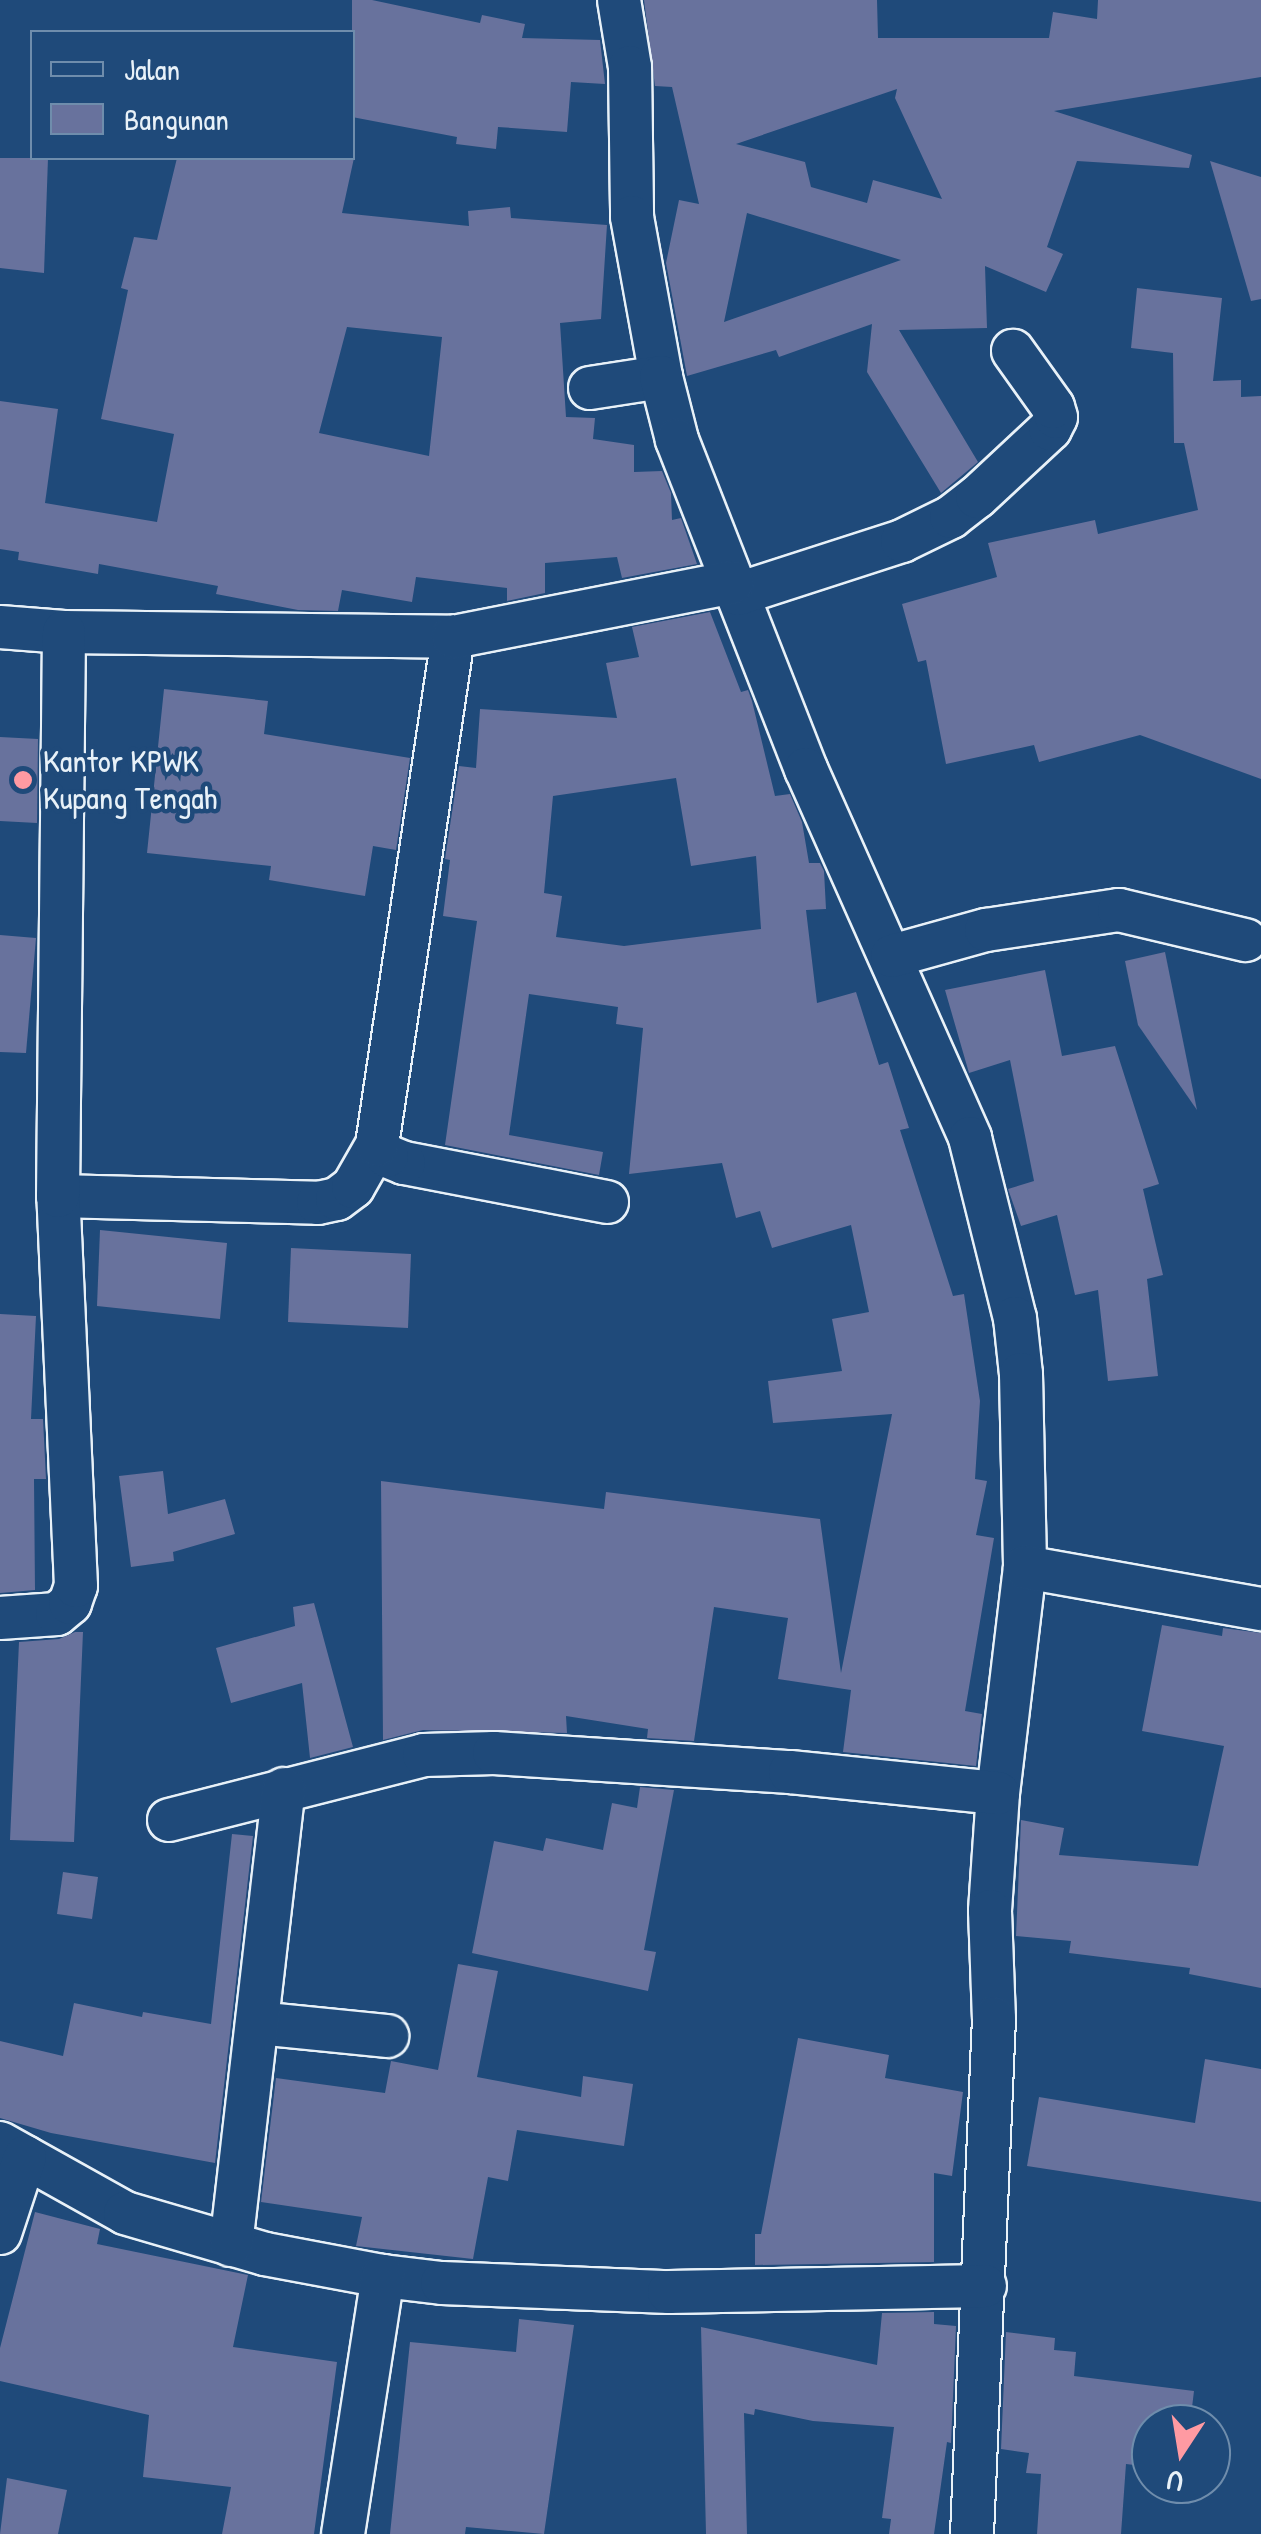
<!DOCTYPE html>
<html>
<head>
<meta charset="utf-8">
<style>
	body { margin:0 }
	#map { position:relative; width:1261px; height:2534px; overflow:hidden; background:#1f4a7a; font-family:"Patrick Hand",sans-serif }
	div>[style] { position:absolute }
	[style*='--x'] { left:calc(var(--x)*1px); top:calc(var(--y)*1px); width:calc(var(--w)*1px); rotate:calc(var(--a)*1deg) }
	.building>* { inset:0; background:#68729d }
	.roads { filter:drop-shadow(2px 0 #e8f1f8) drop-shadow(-2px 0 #e8f1f8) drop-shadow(0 2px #e8f1f8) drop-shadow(0 -2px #e8f1f8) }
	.street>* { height:42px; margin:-21px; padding:0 21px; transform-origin:21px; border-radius:21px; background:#1f4a7a }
	.dots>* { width:28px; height:28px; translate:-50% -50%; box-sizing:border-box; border:5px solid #1f4a7a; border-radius:50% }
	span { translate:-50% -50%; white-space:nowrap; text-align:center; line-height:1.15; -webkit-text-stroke:9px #1f4a7a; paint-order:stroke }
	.poi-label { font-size:32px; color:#e8f1f8 }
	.left { translate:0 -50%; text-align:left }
	.legend { position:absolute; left:30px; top:30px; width:325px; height:130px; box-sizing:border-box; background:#1f4a7a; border:2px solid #6f8dac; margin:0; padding:12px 18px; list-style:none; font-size:30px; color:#e8f1f8 }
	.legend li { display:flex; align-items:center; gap:20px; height:50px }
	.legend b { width:50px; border:2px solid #6f8dac }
	.north { position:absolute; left:1131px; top:2404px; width:100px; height:100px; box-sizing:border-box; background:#1f4a7a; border:2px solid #6f8dac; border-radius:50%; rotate:192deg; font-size:28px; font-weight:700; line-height:40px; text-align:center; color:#e8f1f8 }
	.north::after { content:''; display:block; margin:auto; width:35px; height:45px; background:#ff9aa2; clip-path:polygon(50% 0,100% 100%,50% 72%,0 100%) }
</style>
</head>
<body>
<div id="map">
	<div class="building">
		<i style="clip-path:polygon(352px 0,372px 0,480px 23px,482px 15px,525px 24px,522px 38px,600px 40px,605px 84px,571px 82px,567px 132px,498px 127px,496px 149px,456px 144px,457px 137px,352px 117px)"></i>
		<i style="clip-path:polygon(evenodd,644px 0,877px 0,878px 38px,1049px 38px,1053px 12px,1097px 19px,1098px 0,1261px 0,1261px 77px,1054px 111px,1192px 155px,1189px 168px,1077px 161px,1047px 247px,1063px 254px,1046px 292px,985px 266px,987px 328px,899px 330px,978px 462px,941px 493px,867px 372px,872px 324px,779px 357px,776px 350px,687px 376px,666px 263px,679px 200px,699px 204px,672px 87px,655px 86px,644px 0,897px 89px,895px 98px,942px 199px,873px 180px,867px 203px,811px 187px,805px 162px,736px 144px,897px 89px,644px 0,747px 213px,901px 260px,724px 322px,747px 213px)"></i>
		<i style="clip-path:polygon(0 158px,48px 158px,44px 273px,0 268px)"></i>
		<i style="clip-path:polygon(evenodd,177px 158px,354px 158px,342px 213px,469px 226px,468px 211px,510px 207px,511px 218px,607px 225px,601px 319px,560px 323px,566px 417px,595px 418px,593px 439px,634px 445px,634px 472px,662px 471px,671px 493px,672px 520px,681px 518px,697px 564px,622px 578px,617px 557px,545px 563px,545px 593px,507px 601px,507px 588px,416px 577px,412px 602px,342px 590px,338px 611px,298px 610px,216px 594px,218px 586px,99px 564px,98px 574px,18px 560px,19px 552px,0 549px,0 401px,58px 409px,45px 503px,157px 522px,174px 434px,101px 419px,128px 290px,121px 288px,134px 237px,157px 240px,177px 158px,347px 327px,442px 337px,429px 456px,319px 433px,347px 327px)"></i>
		<i style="clip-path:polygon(1210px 161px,1261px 177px,1261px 299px,1251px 301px)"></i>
		<i style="clip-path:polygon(1137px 288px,1222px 298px,1213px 381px,1241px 380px,1241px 397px,1261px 396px,1261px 779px,1140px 735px,1039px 762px,1034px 745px,946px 764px,926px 660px,918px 662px,902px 604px,997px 577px,988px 543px,1095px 520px,1098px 534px,1198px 510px,1184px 443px,1174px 443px,1173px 353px,1131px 348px)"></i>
		<i style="clip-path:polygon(evenodd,710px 612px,741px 692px,748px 690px,752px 701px,775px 796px,790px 794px,802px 822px,809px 863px,820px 863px,824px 871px,826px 909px,806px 910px,817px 1003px,856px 992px,879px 1065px,888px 1062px,909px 1128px,900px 1130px,953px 1296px,964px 1294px,980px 1401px,975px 1479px,987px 1481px,976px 1535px,994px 1538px,965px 1711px,982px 1714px,976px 1766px,843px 1752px,851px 1690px,778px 1679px,788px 1618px,714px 1607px,694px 1741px,647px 1738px,648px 1729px,566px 1716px,567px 1733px,423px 1730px,383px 1740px,381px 1481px,604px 1509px,606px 1492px,820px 1519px,841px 1673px,892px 1414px,773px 1423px,768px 1381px,842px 1371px,832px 1319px,869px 1312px,851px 1225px,772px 1248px,760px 1211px,736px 1218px,722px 1163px,629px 1174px,643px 1028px,616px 1024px,618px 1007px,529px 994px,509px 1135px,603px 1152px,599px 1175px,445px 1145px,477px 921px,443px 916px,450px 860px,445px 859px,459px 766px,476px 768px,480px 709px,617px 718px,606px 663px,639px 657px,632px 627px,710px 612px,676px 778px,691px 866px,756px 856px,761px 929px,624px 946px,556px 937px,562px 896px,544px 893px,553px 796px,676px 778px)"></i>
		<i style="clip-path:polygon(164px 689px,268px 701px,264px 734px,410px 758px,396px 850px,373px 846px,365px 896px,269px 880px,271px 866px,147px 853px)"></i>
		<i style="clip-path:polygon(0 737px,38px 739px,37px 823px,0 821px)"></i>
		<i style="clip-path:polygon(0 935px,36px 938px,26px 1053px,0 1052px)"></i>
		<i style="clip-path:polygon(1165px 952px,1197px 1110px,1138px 1025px,1125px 961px)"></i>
		<i style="clip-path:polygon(1045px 970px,1062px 1056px,1115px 1046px,1159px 1184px,1143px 1189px,1163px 1275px,1147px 1279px,1158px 1376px,1108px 1381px,1098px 1290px,1075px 1295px,1057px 1215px,1021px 1226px,1008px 1189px,1034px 1181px,1010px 1060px,969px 1073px,945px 990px)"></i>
		<i style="clip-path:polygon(100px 1230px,227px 1243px,220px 1319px,97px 1306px)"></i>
		<i style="clip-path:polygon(291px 1248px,411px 1254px,408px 1328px,288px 1322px)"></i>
		<i style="clip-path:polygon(0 1314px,36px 1316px,31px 1419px,43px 1419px,46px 1479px,34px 1479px,35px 1590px,0 1593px)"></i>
		<i style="clip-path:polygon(163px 1471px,168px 1514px,225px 1499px,235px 1534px,173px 1552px,174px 1561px,131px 1567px,119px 1476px)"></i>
		<i style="clip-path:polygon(314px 1603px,353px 1747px,310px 1758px,302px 1683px,231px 1703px,216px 1648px,295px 1626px,293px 1607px)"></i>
		<i style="clip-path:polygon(1162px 1625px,1222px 1636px,1223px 1628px,1261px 1633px,1261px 1988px,1189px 1974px,1190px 1968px,1069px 1953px,1071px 1941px,1016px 1936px,1021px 1820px,1064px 1828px,1059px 1855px,1198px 1866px,1224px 1746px,1142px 1731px)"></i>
		<i style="clip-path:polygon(75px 1632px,83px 1632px,74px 1842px,10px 1840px,19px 1642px,59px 1639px)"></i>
		<i style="clip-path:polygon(640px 1787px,674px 1790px,644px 1950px,656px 1952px,648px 1991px,472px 1953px,494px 1841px,543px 1851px,546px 1838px,603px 1850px,612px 1803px,637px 1808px)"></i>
		<i style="clip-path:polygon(232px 1834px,253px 1836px,215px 2163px,51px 2133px,0 2118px,0 2041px,63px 2056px,74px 2003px,142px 2017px,143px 2012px,211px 2024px)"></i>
		<i style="clip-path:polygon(63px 1872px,98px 1877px,92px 1919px,57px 1914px)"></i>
		<i style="clip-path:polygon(458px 1964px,498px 1971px,477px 2077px,581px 2097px,583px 2076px,633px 2084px,624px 2146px,517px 2130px,508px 2181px,488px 2177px,473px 2259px,356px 2246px,362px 2217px,261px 2202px,276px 2078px,385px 2093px,391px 2061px,438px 2070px)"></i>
		<i style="clip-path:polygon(798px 2038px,889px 2055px,885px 2078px,963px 2092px,952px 2176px,934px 2173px,934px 2262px,755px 2265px,755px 2234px,761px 2234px)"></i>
		<i style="clip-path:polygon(1205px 2059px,1261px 2069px,1261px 2202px,1027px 2166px,1039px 2097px,1195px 2123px)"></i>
		<i style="clip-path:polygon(35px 2212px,100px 2229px,97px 2244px,248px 2275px,233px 2347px,337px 2362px,314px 2534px,222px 2534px,231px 2487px,143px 2477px,149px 2415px,0 2381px,0 2348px)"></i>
		<i style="clip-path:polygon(934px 2312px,934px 2324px,956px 2326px,951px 2443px,947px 2442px,934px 2534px,889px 2534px,891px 2519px,882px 2518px,894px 2427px,813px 2421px,755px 2409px,754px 2415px,744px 2413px,747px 2534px,706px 2534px,701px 2327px,877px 2365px,882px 2313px)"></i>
		<i style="clip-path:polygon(519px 2319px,574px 2325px,544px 2534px,466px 2527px,465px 2534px,390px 2534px,410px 2342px,516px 2352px)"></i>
		<i style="clip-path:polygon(1006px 2332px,1055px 2338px,1054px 2350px,1076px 2352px,1074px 2376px,1194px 2391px,1190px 2424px,1151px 2424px,1151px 2467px,1126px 2464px,1121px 2534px,1037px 2534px,1041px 2474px,1026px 2473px,1029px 2453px,1001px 2449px)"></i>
		<i style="clip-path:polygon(7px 2478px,67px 2490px,58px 2534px,0 2534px)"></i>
	</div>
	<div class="roads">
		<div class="street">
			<i style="--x:619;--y:0;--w:68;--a:80.7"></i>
			<i style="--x:630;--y:67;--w:150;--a:89.2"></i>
			<i style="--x:632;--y:217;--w:163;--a:79.7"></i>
			<i style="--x:590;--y:388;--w:72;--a:-8.8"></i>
			<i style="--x:661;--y:377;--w:65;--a:75.7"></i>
			<i style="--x:677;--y:440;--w:353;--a:68.6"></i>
			<i style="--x:806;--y:769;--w:404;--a:66"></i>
			<i style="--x:970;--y:1138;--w:186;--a:76"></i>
			<i style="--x:1015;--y:1318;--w:56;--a:83.9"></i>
			<i style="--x:1021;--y:1374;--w:193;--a:88.8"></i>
			<i style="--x:1025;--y:1567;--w:228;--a:96.8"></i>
			<i style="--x:998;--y:1793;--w:118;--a:93.9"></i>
			<i style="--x:990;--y:1911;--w:107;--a:87.9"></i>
			<i style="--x:994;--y:2018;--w:516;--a:92.44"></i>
			<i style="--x:738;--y:594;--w:172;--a:-17.9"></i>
			<i style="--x:902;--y:541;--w:55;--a:-26.1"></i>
			<i style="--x:951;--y:517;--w:33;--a:-38"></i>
			<i style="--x:977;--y:497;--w:100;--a:-43"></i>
			<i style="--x:1050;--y:429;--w:13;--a:-63"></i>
			<i style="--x:1056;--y:417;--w:10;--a:-107"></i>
			<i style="--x:1053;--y:407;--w:69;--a:-125.5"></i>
			<i style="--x:0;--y:627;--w:64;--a:4.5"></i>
			<i style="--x:64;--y:632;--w:389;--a:0.7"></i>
			<i style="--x:892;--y:956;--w:98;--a:-15.5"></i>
			<i style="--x:986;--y:930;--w:134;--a:-8.6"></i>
			<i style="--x:1119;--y:910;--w:130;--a:13.4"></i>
			<i style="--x:58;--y:1196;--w:260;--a:1.5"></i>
			<i style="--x:318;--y:1203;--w:19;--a:-12"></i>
			<i style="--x:337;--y:1199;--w:20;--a:-37"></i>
			<i style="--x:353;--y:1187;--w:48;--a:-60.3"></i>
			<i style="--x:607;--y:1202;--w:207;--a:-169.1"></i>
			<i style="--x:404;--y:1163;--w:18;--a:-158"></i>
			<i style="--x:387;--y:1156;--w:15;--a:-132"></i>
			<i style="--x:377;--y:1145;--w:514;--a:-81.49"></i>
			<i style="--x:453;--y:637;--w:285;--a:-11.1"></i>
			<i style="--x:1025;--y:1567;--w:240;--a:10.1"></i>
			<i style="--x:0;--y:1618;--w:57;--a:-4"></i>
			<i style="--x:57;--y:1614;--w:17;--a:-40"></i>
			<i style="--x:70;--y:1603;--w:18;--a:-71"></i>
			<i style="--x:76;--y:1586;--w:390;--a:-92.6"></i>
			<i style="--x:58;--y:1196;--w:564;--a:-89.39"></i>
			<i style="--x:169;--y:1820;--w:263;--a:-14.3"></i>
			<i style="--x:424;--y:1755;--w:70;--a:-1.6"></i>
			<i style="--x:494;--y:1753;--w:297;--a:3.7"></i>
			<i style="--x:790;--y:1772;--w:209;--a:5.8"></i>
			<i style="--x:257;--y:2023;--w:131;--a:5.7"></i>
			<i style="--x:0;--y:2143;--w:143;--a:29.2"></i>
			<i style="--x:125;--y:2213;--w:146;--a:16.3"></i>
			<i style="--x:265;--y:2254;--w:120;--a:10.6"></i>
			<i style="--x:383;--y:2276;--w:59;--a:6.8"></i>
			<i style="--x:442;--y:2283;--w:227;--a:2.3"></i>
			<i style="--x:669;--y:2292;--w:316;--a:-1.1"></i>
			<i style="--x:0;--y:2233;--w:80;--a:-71.8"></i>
			<i style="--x:231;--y:2245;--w:459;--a:-83.4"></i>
			<i style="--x:343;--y:2534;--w:261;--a:-81.2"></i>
		</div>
	</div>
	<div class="dots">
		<i style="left:23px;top:780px;background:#ff9aa2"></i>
	</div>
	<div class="poi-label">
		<span class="left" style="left:43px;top:780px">Kantor KPWK<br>Kupang Tengah</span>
	</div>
	<ul class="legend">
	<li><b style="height:12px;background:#1f4a7a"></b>Jalan</li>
	<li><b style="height:28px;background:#68729d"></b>Bangunan</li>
	</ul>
	<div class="north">U</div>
</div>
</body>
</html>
